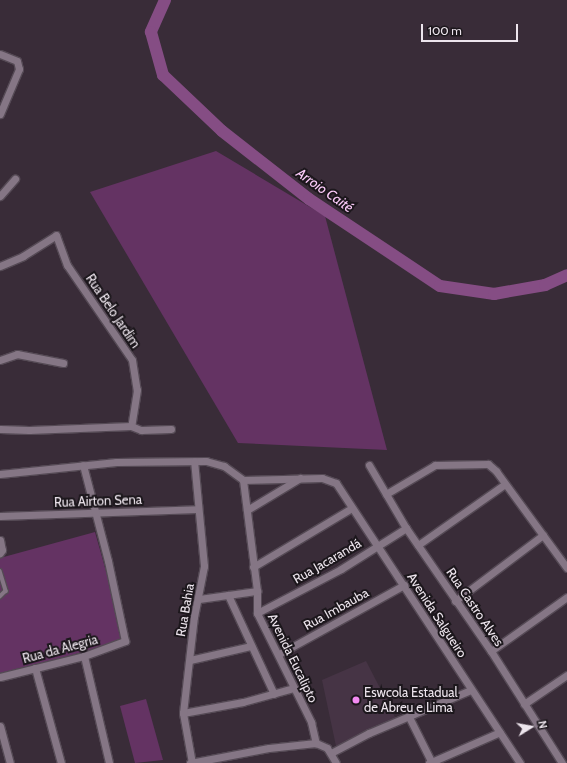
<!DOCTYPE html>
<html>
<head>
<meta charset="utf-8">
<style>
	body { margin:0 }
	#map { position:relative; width:567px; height:763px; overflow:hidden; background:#392c38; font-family:Cabin,sans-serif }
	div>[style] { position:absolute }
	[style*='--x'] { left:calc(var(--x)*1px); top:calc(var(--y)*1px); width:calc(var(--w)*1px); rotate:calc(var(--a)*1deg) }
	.built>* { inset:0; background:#463445 }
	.green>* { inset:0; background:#643363 }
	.river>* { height:12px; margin:-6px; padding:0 6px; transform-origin:6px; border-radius:6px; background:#854d84 }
	.roads { filter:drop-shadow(1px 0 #554a55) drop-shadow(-1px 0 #554a55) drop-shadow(0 1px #554a55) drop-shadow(0 -1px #554a55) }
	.service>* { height:3.5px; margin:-1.75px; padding:0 1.75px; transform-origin:1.75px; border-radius:1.75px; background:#857685 }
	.minor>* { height:7px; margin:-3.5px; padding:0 3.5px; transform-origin:3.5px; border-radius:3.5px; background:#857685 }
	.dots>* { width:11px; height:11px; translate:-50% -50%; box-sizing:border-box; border:2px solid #1c171c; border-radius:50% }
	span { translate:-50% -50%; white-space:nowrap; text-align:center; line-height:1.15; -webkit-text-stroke:4px #1c171c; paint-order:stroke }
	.street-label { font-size:13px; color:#ede5ed }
	.poi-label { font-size:13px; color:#ede5ed }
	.left { translate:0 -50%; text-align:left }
	.water-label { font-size:14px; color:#fdccfb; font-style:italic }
	.north { position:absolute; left:511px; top:707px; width:40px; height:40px; -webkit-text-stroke:3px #1c171c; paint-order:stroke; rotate:79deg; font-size:11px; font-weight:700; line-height:16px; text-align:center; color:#ede5ed }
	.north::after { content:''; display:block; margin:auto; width:14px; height:18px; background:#ede5ed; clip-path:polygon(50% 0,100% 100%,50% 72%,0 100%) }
	.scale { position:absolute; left:421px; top:24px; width:97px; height:18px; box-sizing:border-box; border:2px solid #ede5ed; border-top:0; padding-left:5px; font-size:12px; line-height:14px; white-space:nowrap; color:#ede5ed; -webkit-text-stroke:3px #1c171c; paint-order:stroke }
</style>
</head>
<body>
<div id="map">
	<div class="built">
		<i style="clip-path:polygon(366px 661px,396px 719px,336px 746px,322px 680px)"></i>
	</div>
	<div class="green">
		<i style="clip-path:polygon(216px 151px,325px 216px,387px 450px,238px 443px,90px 192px)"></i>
		<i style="clip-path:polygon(95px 532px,125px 639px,69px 656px,0 673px,0 558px)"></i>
		<i style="clip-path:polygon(146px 699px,163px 760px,135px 763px,120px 706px)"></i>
	</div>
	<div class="river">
		<i style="--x:165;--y:0;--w:35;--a:114"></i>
		<i style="--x:151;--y:32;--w:45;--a:74.4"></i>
		<i style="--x:163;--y:75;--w:81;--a:43.5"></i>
		<i style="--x:222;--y:131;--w:110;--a:38"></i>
		<i style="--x:309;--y:199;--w:157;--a:33.6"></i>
		<i style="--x:440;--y:286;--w:55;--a:8.4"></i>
		<i style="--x:494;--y:294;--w:52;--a:-10"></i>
		<i style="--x:545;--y:285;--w:24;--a:-24"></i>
	</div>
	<div class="roads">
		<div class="service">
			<i style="--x:0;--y:571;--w:21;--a:73"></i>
			<i style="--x:6;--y:591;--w:8;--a:135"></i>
		</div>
		<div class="minor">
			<i style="--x:0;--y:54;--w:18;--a:22"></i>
			<i style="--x:17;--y:61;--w:8;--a:76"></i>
			<i style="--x:19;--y:69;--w:49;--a:112.9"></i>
			<i style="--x:0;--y:196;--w:23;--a:-49"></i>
			<i style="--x:0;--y:266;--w:25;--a:-23"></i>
			<i style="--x:23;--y:256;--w:39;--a:-32"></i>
			<i style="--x:56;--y:235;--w:32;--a:70"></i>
			<i style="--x:67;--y:265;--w:115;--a:55.6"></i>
			<i style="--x:132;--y:360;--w:30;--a:81"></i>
			<i style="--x:137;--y:390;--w:36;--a:99"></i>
			<i style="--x:0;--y:360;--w:18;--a:-19"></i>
			<i style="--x:17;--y:354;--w:47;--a:11.1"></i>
			<i style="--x:131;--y:426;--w:11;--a:22"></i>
			<i style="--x:141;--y:430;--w:30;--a:-2"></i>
			<i style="--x:0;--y:429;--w:29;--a:2"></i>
			<i style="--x:29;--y:430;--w:102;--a:-2.2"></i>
			<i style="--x:369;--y:465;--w:73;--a:59.6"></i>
			<i style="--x:406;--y:528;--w:150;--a:55.4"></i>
			<i style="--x:491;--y:651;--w:133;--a:57.6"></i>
			<i style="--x:0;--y:474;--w:117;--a:-5.9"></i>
			<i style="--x:116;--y:462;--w:90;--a:-0.6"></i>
			<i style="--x:206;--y:461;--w:19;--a:16"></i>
			<i style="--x:224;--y:466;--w:24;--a:36"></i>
			<i style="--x:243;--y:480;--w:79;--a:-1.5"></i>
			<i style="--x:322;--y:478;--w:15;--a:20"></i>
			<i style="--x:336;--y:483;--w:335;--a:56.7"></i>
			<i style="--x:243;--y:480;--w:112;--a:82.8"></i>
			<i style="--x:257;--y:591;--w:22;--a:90"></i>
			<i style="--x:257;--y:613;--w:122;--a:63.6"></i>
			<i style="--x:311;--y:722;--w:22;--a:77"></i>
			<i style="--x:316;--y:743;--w:12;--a:24"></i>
			<i style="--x:327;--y:748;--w:17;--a:59"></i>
			<i style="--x:386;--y:494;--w:57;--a:-30.6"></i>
			<i style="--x:435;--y:465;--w:53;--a:-1.1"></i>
			<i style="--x:488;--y:464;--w:11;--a:41"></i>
			<i style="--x:496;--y:471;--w:120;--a:53.8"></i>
			<i style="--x:247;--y:510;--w:62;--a:-31.1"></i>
			<i style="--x:0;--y:516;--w:197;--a:-2"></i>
			<i style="--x:0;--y:540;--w:10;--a:79"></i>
			<i style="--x:2;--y:550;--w:4;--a:124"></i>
			<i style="--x:418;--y:545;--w:106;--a:-35"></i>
			<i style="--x:253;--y:567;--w:115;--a:-30.8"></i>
			<i style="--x:228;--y:595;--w:109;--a:65.1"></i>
			<i style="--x:199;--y:599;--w:59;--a:-7.9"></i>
			<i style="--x:455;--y:601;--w:110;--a:-36.9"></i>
			<i style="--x:257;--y:613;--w:95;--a:-27.6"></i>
			<i style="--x:341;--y:569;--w:77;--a:-32.2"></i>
			<i style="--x:491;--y:651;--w:93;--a:-35.4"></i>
			<i style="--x:279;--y:654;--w:143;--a:-28.9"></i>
			<i style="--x:84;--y:656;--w:110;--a:76.8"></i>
			<i style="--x:190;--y:660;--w:63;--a:-12.9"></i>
			<i style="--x:35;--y:668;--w:98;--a:74.7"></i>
			<i style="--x:0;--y:677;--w:87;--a:-14"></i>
			<i style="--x:84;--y:656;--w:44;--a:-20.1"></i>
			<i style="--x:125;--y:641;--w:82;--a:-102"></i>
			<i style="--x:108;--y:561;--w:99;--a:-104.6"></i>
			<i style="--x:524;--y:704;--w:52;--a:-34"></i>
			<i style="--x:183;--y:713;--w:61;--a:-10.4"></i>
			<i style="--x:243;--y:702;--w:53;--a:-15.4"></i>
			<i style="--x:409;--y:717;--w:51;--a:63.4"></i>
			<i style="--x:0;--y:726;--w:38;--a:75"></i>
			<i style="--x:331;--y:753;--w:43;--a:-27.8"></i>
			<i style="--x:369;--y:733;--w:111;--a:-22.9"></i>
			<i style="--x:190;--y:763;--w:80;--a:-10.8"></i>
			<i style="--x:269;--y:748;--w:47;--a:-6.1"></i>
			<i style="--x:192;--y:763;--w:51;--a:-100.2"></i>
			<i style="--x:183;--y:713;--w:97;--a:-83.5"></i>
			<i style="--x:194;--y:617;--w:52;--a:-78.9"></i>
			<i style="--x:204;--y:566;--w:105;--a:-95.4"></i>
			<i style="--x:429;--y:763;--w:77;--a:-23.6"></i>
		</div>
	</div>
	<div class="dots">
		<i style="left:356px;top:700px;background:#f38af2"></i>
	</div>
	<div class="street-label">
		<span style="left:113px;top:311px;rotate:56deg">Rua Belo Jardim</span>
		<span style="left:98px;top:501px;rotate:-2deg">Rua Airton Sena</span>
		<span style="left:327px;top:561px;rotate:-30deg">Rua Jacarandá</span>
		<span style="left:475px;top:607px;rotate:56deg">Rua Castro Alves</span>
		<span style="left:336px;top:609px;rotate:-29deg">Rua Imbauba</span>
		<span style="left:185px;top:610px;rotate:-80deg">Rua Bahia</span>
		<span style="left:437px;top:615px;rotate:57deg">Avenida Salgueiro</span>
		<span style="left:60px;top:649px;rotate:-15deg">Rua da Alegria</span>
		<span style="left:293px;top:658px;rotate:64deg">Avenida Eucalipto</span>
	</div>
	<div class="poi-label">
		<span class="left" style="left:364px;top:700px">Eswcola Estadual<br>de Abreu e Lima</span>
	</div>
	<div class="water-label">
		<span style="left:325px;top:190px;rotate:35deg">Arroio Caité</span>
	</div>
	<div class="north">N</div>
	<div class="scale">100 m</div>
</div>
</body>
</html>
